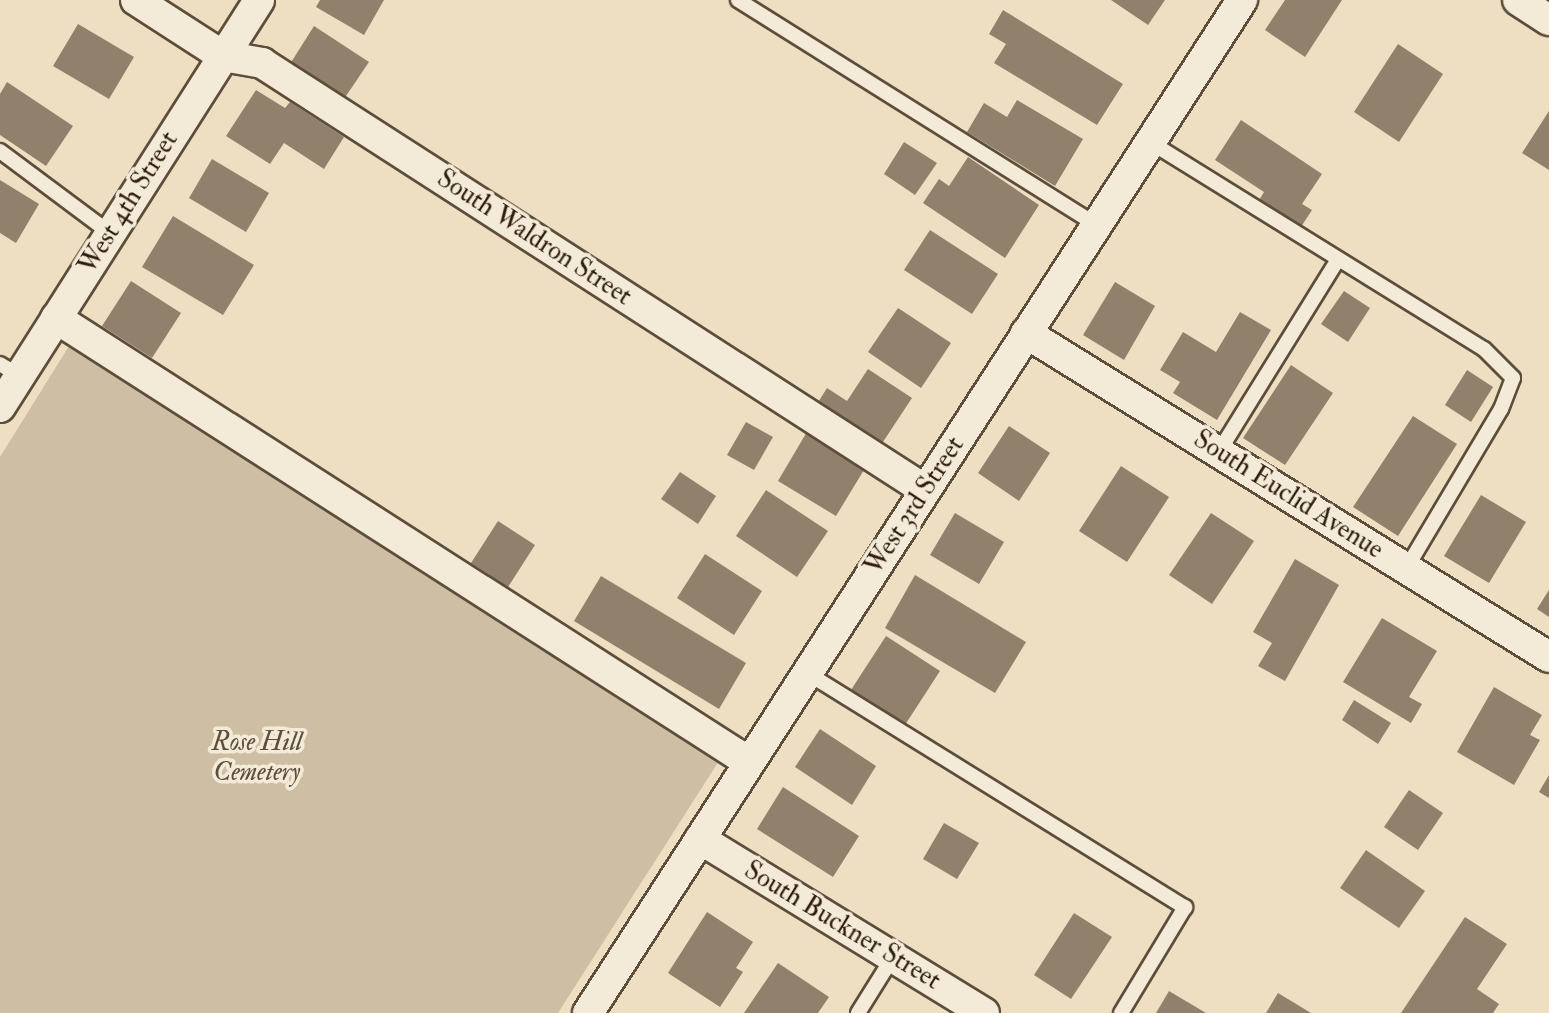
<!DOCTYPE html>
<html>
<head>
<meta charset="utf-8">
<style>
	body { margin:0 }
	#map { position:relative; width:1549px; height:1013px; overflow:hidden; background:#eedfc3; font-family:"IM FELL Double Pica",serif }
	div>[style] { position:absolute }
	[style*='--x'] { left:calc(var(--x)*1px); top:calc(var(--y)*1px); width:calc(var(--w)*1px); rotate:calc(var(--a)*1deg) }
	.green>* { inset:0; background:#cdbea4 }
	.building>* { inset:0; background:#91816c }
	.roads { filter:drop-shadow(2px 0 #5d4d3a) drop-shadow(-2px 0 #5d4d3a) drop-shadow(0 2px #5d4d3a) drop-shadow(0 -2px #5d4d3a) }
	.service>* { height:14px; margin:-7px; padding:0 7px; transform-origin:7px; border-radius:7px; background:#f4ead8 }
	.minor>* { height:30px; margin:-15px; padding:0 15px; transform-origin:15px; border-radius:15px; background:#f4ead8 }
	span { translate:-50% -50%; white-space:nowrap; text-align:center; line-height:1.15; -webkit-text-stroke:7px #f4ead8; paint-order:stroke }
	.street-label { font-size:26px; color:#2d1c0d }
	.park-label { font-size:26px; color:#5d4d3a; font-style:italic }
</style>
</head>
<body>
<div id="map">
	<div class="green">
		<i style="clip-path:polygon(74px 338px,724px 753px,558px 1013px,0 1013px,0 457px)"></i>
	</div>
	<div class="building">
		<i style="clip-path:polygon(320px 0,384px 0,364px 35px,316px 7px)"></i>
		<i style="clip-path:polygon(1111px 0,1165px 0,1148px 25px)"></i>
		<i style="clip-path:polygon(1285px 0,1342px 0,1305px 57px,1265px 30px)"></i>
		<i style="clip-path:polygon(1003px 10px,1123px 84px,1097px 125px,994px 63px,1006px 44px,989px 34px)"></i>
		<i style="clip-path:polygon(78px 24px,134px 57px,109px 99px,53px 66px)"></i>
		<i style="clip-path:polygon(314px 26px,369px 62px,344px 99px,290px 64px)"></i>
		<i style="clip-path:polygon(1398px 44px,1443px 74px,1399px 142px,1354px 112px)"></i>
		<i style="clip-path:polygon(7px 82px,73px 126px,46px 166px,0 135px,0 94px)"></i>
		<i style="clip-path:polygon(256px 90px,285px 108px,290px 102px,344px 137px,324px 169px,284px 143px,270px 164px,226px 136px)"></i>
		<i style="clip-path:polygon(1017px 100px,1083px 139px,1055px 186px,967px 132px,984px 103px,1007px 117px)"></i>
		<i style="clip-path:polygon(1549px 111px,1549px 170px,1522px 153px)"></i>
		<i style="clip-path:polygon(1241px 120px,1322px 174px,1302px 204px,1312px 210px,1299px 230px,1258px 202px,1264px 192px,1215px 160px)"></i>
		<i style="clip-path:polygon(904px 142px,937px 163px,915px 195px,884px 174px)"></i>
		<i style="clip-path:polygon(968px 157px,1039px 205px,1005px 258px,923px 203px,939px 179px,949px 186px)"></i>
		<i style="clip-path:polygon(212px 159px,269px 193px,246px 232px,189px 198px)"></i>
		<i style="clip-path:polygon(0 180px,39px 204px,16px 243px,0 233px)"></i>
		<i style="clip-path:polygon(173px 216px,254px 265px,223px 315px,142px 267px)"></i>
		<i style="clip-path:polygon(930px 230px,998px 274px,972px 314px,904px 270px)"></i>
		<i style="clip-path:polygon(131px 281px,181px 313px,152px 358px,102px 326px)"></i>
		<i style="clip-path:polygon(1115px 282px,1155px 306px,1124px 360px,1083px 335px)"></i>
		<i style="clip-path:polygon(1344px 291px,1370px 308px,1348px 342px,1321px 324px)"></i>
		<i style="clip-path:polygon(898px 308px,951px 343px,921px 388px,868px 352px)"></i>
		<i style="clip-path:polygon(1240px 312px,1271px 330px,1217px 420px,1173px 393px,1180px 382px,1160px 370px,1183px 332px,1216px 352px)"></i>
		<i style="clip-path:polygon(1291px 365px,1333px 393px,1285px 465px,1243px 438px)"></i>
		<i style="clip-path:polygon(868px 369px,912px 398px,877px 451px,814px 409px,827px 388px,847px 401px)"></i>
		<i style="clip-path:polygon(1467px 370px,1493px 387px,1471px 422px,1445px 405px)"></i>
		<i style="clip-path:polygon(1413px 416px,1457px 444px,1398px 536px,1353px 507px)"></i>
		<i style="clip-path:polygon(746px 422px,773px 437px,754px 470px,727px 455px)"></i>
		<i style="clip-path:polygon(1009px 426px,1050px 453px,1019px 501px,978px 473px)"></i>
		<i style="clip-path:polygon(808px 430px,867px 465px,836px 516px,778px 481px)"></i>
		<i style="clip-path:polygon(1121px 466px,1169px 497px,1127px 562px,1079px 531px)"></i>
		<i style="clip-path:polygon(680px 472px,716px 496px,698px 524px,661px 499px)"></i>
		<i style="clip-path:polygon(766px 490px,828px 531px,797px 577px,736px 536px)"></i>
		<i style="clip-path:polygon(1481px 495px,1526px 522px,1489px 583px,1444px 556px)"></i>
		<i style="clip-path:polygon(955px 513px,1004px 542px,979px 584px,930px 555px)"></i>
		<i style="clip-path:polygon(1211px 513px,1254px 541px,1212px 604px,1169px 575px)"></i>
		<i style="clip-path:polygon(498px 521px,535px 545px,508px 587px,471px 563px)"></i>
		<i style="clip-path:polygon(705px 554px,762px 591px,734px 635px,677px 598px)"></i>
		<i style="clip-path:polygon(1295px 559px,1339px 585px,1285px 681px,1258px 666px,1272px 643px,1253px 632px)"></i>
		<i style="clip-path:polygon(915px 575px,1026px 642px,995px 693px,885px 628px)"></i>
		<i style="clip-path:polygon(601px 576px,746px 663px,719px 709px,574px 621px)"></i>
		<i style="clip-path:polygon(1549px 590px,1549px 617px,1537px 609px)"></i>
		<i style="clip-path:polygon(1382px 618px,1437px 651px,1409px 697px,1422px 704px,1411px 723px,1343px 682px)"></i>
		<i style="clip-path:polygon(886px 636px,940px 671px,903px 728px,849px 693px)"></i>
		<i style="clip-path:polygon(1494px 687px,1542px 715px,1530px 735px,1540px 740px,1514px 785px,1457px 752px)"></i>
		<i style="clip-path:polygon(1354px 700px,1391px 723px,1378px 744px,1342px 720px)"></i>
		<i style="clip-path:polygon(820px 729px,876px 766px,852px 805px,795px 767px)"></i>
		<i style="clip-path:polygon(1549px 775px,1549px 798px,1539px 792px)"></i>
		<i style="clip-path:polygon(783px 787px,859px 836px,833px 877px,757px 829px)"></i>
		<i style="clip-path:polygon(1409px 790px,1443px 813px,1418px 850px,1384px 827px)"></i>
		<i style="clip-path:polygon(944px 823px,979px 843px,957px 879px,923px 859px)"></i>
		<i style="clip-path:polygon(1366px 850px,1425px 891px,1399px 928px,1340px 888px)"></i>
		<i style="clip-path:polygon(707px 912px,753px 942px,736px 968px,743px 972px,720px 1007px,668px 973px)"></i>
		<i style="clip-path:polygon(1074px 913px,1112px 937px,1071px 999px,1034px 975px)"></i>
		<i style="clip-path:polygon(1465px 917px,1507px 944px,1477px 989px,1499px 1004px,1493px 1013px,1401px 1013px)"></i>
		<i style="clip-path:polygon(778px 963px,829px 997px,818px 1013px,744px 1013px)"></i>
		<i style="clip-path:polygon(1169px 991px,1206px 1013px,1156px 1013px)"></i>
		<i style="clip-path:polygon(1278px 993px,1311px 1013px,1266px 1013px)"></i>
	</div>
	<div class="roads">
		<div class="service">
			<i style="--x:738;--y:0;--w:423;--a:32.1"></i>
			<i style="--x:1150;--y:142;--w:393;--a:31.8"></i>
			<i style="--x:1484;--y:349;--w:41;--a:45"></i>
			<i style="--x:1513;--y:378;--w:33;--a:111"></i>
			<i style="--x:1501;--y:409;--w:186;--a:120.7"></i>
			<i style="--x:0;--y:151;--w:137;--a:36.7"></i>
			<i style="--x:0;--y:364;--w:23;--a:31"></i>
			<i style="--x:1218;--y:453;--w:226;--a:-58.2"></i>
			<i style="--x:807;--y:673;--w:445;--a:31.8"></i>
			<i style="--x:1185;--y:907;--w:124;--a:121.1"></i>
			<i style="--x:858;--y:1013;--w:66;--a:-58"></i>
		</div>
		<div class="minor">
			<i style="--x:136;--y:0;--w:103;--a:32.8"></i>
			<i style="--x:223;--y:56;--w:40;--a:10"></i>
			<i style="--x:262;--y:63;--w:789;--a:32.78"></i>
			<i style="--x:1518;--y:0;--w:37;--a:33"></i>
			<i style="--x:56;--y:318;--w:823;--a:32.65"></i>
			<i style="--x:1026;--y:333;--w:615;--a:31.78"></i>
			<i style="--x:0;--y:407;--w:482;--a:-57.5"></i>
			<i style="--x:700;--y:839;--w:333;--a:31.5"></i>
			<i style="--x:588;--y:1013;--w:1206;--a:-57.15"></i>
		</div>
	</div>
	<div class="street-label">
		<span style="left:129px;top:203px;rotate:-58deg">West 4th Street</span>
		<span style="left:534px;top:238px;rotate:33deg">South Waldron Street</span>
		<span style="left:1288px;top:495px;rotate:32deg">South Euclid Avenue</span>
		<span style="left:915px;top:506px;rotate:-57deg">West 3rd Street</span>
		<span style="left:842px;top:926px;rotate:31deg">South Buckner Street</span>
	</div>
	<div class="park-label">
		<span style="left:257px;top:758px">Rose Hill<br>Cemetery</span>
	</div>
</div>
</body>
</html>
